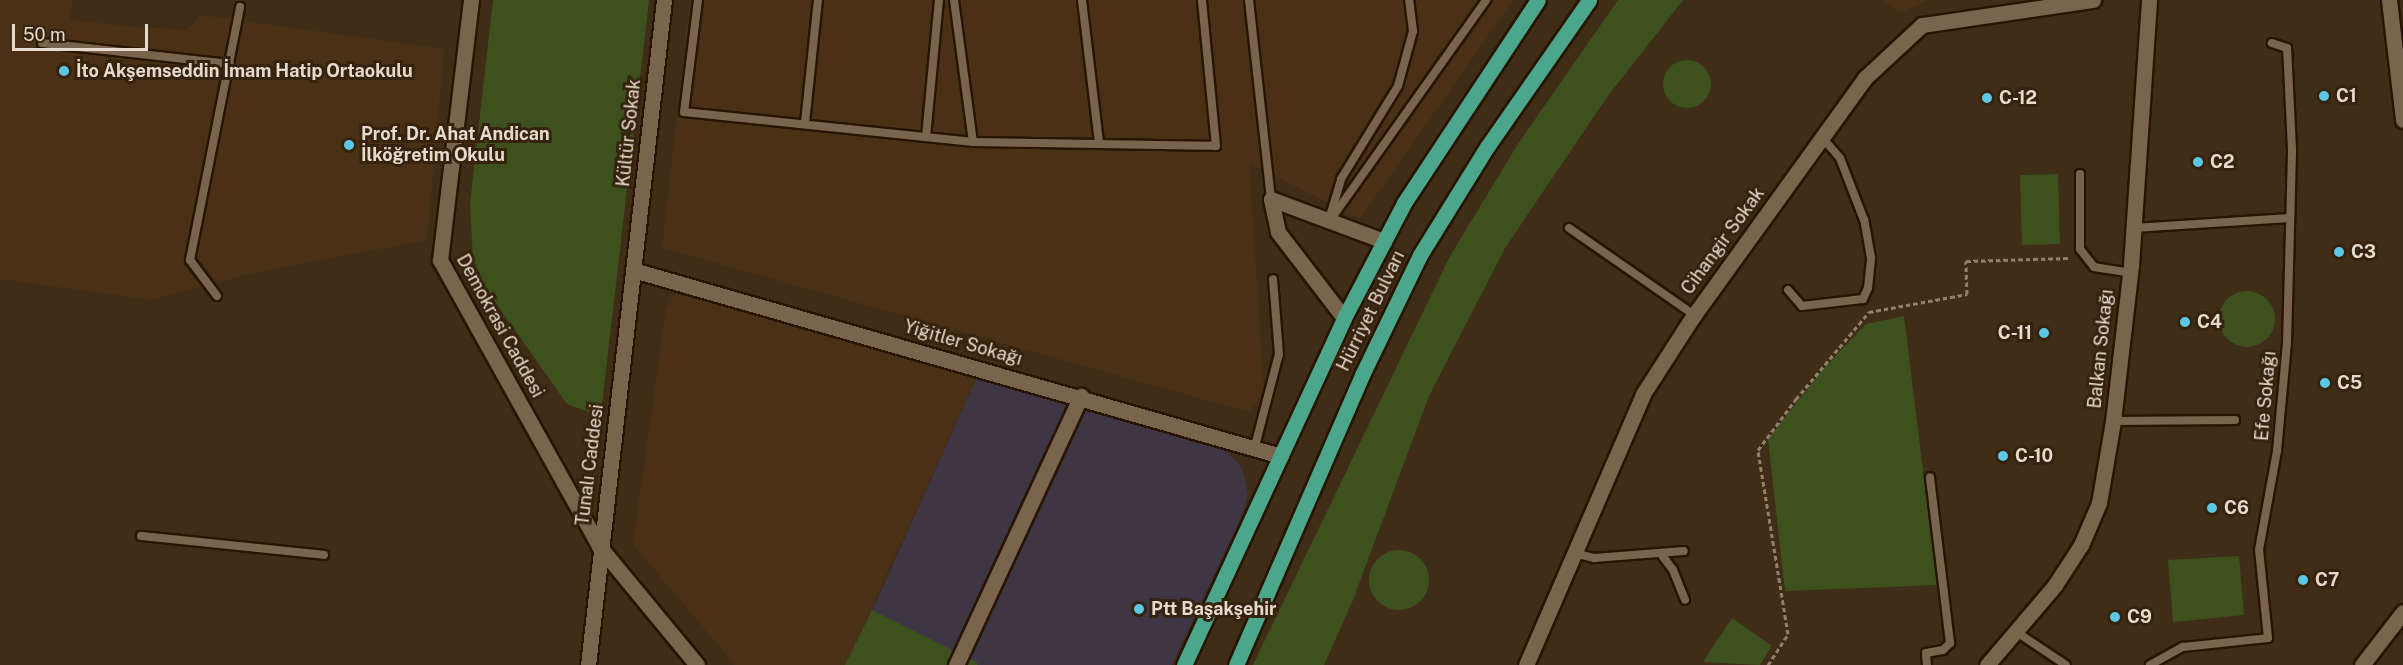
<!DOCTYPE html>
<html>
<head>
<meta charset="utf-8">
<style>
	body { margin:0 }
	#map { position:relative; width:2403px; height:665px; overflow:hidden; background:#402d18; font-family:"Public Sans",sans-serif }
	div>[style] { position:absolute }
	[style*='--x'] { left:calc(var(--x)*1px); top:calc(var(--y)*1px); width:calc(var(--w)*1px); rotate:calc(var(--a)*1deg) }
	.commercial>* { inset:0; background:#3e3545 }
	.built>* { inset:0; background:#4a3116 }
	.green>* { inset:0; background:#3d511e }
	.round { border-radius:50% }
	.path>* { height:3px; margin-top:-1.5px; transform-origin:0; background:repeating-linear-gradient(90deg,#8f806e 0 4.5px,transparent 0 7.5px) }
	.roads { filter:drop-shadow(2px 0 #271502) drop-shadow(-2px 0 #271502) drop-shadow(0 2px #271502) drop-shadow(0 -2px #271502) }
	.service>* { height:8px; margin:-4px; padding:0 4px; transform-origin:4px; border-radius:4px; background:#7a644e }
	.minor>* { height:15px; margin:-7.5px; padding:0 7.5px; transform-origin:7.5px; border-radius:7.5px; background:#7a644e }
	.tertiary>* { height:15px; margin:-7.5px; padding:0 7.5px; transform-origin:7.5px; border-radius:7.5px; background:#7a644e }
	.secondary>* { height:15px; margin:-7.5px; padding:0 7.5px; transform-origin:7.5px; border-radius:7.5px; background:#7a644e }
	.primary>* { height:15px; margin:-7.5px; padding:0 7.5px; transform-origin:7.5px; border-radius:7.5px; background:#4ba68b }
	.dots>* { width:16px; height:16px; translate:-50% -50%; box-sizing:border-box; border:3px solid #36230e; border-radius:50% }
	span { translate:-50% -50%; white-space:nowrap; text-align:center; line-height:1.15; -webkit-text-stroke:6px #36230e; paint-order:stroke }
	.poi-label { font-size:18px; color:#e6dacd; font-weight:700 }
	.left { translate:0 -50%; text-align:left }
	.right { translate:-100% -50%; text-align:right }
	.street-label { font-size:18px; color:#e6dacd }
	.scale { position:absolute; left:12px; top:24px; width:136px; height:27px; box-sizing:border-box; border:3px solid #e6dacd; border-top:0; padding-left:8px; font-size:18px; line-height:21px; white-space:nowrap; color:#e6dacd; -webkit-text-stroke:4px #36230e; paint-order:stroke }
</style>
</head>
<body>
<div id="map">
	<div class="commercial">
		<i style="clip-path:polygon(981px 368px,1219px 443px,1242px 468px,1248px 495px,1240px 520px,1172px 665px,977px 665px,872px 611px)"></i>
	</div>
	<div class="built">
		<i style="clip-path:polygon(0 0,72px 0,70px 20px,137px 27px,188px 30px,200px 15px,444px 49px,427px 240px,248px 274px,152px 300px,0 279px)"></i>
		<i style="clip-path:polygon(690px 0,1513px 0,1360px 219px,1249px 163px,1264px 392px,1249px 412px,662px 248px)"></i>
		<i style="clip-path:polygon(1882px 0,1928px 0,1900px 13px)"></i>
		<i style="clip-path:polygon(686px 288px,981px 368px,845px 665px,735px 665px,633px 544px,666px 309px,675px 295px)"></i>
	</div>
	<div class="green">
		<i style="clip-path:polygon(493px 0,649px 0,602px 404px,595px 414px,567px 404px,488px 292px,473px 259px,470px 204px)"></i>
		<i style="clip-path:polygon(1618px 0,1683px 0,1607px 97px,1505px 248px,1429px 396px,1353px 600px,1324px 665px,1253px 665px,1450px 256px,1518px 144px)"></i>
		<i class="round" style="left:1663px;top:60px;width:48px;height:48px"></i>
		<i style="clip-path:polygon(2058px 174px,2060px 244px,2022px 245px,2020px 175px)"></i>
		<i class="round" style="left:2219px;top:291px;width:56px;height:56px"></i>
		<i style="clip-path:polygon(1904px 316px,1937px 585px,1785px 591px,1768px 439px,1823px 369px,1866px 324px)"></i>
		<i class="round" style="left:1369px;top:550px;width:60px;height:60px"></i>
		<i style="clip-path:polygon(2239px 556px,2244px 615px,2173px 622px,2168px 560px)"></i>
		<i style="clip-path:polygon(872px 610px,978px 663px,977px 665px,845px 665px)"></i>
		<i style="clip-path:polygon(1732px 618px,1772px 646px,1760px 665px,1703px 662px)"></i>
	</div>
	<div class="path">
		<i style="--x:1768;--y:665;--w:37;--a:-57"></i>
		<i style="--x:1788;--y:634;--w:186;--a:-99.3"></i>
		<i style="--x:1758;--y:450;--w:64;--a:-53.3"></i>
		<i style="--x:1796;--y:399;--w:114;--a:-50"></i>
		<i style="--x:1869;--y:312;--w:100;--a:-10.4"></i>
		<i style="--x:1967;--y:294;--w:33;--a:-92"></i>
		<i style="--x:1966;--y:261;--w:104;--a:-1.7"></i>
	</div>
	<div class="roads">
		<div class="service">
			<i style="--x:698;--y:0;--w:113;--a:97.1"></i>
			<i style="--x:684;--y:112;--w:291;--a:5.9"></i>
			<i style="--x:973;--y:142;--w:243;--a:0.9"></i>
			<i style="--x:1216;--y:146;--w:147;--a:-95.5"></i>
			<i style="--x:954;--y:0;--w:143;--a:82.4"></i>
			<i style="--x:1082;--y:0;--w:143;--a:83.2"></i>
			<i style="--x:1249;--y:0;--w:200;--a:83.7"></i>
			<i style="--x:42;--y:43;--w:189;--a:6.4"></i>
			<i style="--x:805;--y:123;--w:124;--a:-84"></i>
			<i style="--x:926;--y:137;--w:138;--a:-84.6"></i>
			<i style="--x:2080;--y:174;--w:75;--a:90"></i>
			<i style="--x:2080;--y:249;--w:23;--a:52"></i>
			<i style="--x:2094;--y:267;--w:36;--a:9"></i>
			<i style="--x:1330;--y:216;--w:39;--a:-73"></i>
			<i style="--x:1341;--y:179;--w:109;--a:-58.5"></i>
			<i style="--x:1398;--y:86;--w:57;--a:-74.7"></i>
			<i style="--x:1413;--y:31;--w:31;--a:-97"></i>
			<i style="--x:1329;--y:222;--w:272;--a:-54.7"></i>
			<i style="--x:1569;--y:228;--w:152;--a:34.8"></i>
			<i style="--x:2134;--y:228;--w:156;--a:-3.7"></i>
			<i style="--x:1788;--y:290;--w:21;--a:49"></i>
			<i style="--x:1802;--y:306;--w:61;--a:-6.5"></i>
			<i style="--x:1863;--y:299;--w:12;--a:-66"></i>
			<i style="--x:1868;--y:288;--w:30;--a:-84"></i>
			<i style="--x:1871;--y:258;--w:39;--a:-100"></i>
			<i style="--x:1864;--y:220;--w:66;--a:-111.2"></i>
			<i style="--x:1840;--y:158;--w:28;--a:-131"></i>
			<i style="--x:217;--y:296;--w:45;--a:-126.9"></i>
			<i style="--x:190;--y:260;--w:258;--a:-78.8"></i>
			<i style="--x:2113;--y:421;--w:122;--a:-0.5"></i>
			<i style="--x:1255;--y:446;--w:95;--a:-75.4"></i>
			<i style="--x:1279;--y:354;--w:75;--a:-94.6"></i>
			<i style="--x:141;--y:536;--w:184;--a:5.9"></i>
			<i style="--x:1574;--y:553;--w:21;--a:14"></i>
			<i style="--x:1594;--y:558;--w:90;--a:-4.4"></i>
			<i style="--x:1661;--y:554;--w:20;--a:53"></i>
			<i style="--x:1673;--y:570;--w:32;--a:68"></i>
			<i style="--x:2015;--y:631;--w:61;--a:33.7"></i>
			<i style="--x:1927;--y:665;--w:12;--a:-95"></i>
			<i style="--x:1926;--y:653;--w:17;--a:-10"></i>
			<i style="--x:1943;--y:650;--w:10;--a:-45"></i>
			<i style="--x:1950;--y:643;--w:167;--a:-96.9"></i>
			<i style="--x:2150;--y:665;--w:38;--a:-29"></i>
			<i style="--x:2183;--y:647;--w:85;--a:-6"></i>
			<i style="--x:2268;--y:638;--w:88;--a:-95.8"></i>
			<i style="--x:2259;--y:550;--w:101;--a:-79.7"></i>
			<i style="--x:2277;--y:451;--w:108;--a:-84.7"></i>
			<i style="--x:2287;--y:343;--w:194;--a:-88.5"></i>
			<i style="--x:2292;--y:149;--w:101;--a:-92.8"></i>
			<i style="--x:2287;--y:48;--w:16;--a:-162"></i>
		</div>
		<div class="minor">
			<i style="--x:599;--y:546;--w:154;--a:50.5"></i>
			<i style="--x:956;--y:665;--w:297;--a:-65.1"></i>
			<i style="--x:1526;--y:665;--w:295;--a:-66.6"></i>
			<i style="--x:1643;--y:394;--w:94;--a:-57.2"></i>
			<i style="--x:1694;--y:315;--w:292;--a:-54.2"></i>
			<i style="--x:1865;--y:78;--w:78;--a:-42.9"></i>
			<i style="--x:1922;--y:25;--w:173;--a:-8.3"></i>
			<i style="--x:1987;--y:665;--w:105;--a:-49.6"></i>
			<i style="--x:2055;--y:585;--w:48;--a:-57"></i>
			<i style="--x:2081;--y:545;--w:46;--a:-66.8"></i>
			<i style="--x:2099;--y:503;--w:83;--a:-80.3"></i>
			<i style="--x:2113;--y:421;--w:157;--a:-83.4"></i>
			<i style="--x:2131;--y:265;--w:266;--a:-86.1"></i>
		</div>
		<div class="tertiary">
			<i style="--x:471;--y:0;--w:262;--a:96.8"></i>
			<i style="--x:440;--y:260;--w:327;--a:60.9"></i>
			<i style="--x:1271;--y:199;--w:34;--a:78"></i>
			<i style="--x:1278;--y:232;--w:108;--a:52.5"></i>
			<i style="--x:1271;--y:199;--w:121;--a:20.4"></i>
			<i style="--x:633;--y:270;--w:674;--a:16.02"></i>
			<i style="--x:588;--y:665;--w:669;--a:-83.48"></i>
		</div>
		<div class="secondary">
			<i style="--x:2389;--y:0;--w:121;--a:83.3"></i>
			<i style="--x:2362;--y:665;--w:67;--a:-52.3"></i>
		</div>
		<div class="primary">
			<i style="--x:1184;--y:665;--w:382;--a:-65.2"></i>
			<i style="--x:1344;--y:318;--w:130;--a:-62.4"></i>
			<i style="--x:1404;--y:203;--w:243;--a:-56.6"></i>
			<i style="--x:1236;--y:665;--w:316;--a:-66.5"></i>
			<i style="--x:1362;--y:375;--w:133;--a:-64.2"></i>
			<i style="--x:1420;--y:255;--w:127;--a:-58.2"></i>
			<i style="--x:1487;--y:147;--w:179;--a:-55.2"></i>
		</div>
	</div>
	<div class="dots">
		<i style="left:64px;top:71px;background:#5cc7e7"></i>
		<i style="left:2324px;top:96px;background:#5cc7e7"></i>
		<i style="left:1987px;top:98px;background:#5cc7e7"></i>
		<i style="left:349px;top:145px;background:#5cc7e7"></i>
		<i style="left:2198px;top:162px;background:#5cc7e7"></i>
		<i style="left:2339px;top:252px;background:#5cc7e7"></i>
		<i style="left:2185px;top:322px;background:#5cc7e7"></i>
		<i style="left:2044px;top:333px;background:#5cc7e7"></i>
		<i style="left:2325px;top:383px;background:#5cc7e7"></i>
		<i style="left:2003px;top:456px;background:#5cc7e7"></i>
		<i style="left:2212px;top:508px;background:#5cc7e7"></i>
		<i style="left:2303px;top:580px;background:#5cc7e7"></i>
		<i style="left:1139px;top:609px;background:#5cc7e7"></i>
		<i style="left:2115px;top:617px;background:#5cc7e7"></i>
	</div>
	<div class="poi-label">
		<span class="left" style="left:76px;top:71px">İto Akşemseddin İmam Hatip Ortaokulu</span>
		<span class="left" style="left:2336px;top:96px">C1</span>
		<span class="left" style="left:1999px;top:98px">C-12</span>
		<span class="left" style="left:361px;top:145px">Prof. Dr. Ahat Andican<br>İlköğretim Okulu</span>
		<span class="left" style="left:2210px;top:162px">C2</span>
		<span class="left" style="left:2351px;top:252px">C3</span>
		<span class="left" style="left:2197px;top:322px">C4</span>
		<span class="right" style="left:2032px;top:333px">C-11</span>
		<span class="left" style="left:2337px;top:383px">C5</span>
		<span class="left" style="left:2015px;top:456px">C-10</span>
		<span class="left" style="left:2224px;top:508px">C6</span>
		<span class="left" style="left:2315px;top:580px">C7</span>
		<span class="left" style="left:1151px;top:609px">Ptt Başakşehir</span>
		<span class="left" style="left:2127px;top:617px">C9</span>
	</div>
	<div class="street-label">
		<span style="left:629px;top:133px;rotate:-84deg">Kültür Sokak</span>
		<span style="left:1723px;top:241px;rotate:-54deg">Cihangir Sokak</span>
		<span style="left:1371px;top:311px;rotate:-64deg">Hürriyet Bulvarı</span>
		<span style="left:500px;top:326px;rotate:61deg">Demokrasi Caddesi</span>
		<span style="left:963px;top:343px;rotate:16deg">Yiğitler Sokağı</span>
		<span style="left:2101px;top:349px;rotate:-84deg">Balkan Sokağı</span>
		<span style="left:2266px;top:396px;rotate:-85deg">Efe Sokağı</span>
		<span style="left:590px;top:465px;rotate:-83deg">Tunalı Caddesi</span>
	</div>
	<div class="scale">50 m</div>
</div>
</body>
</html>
